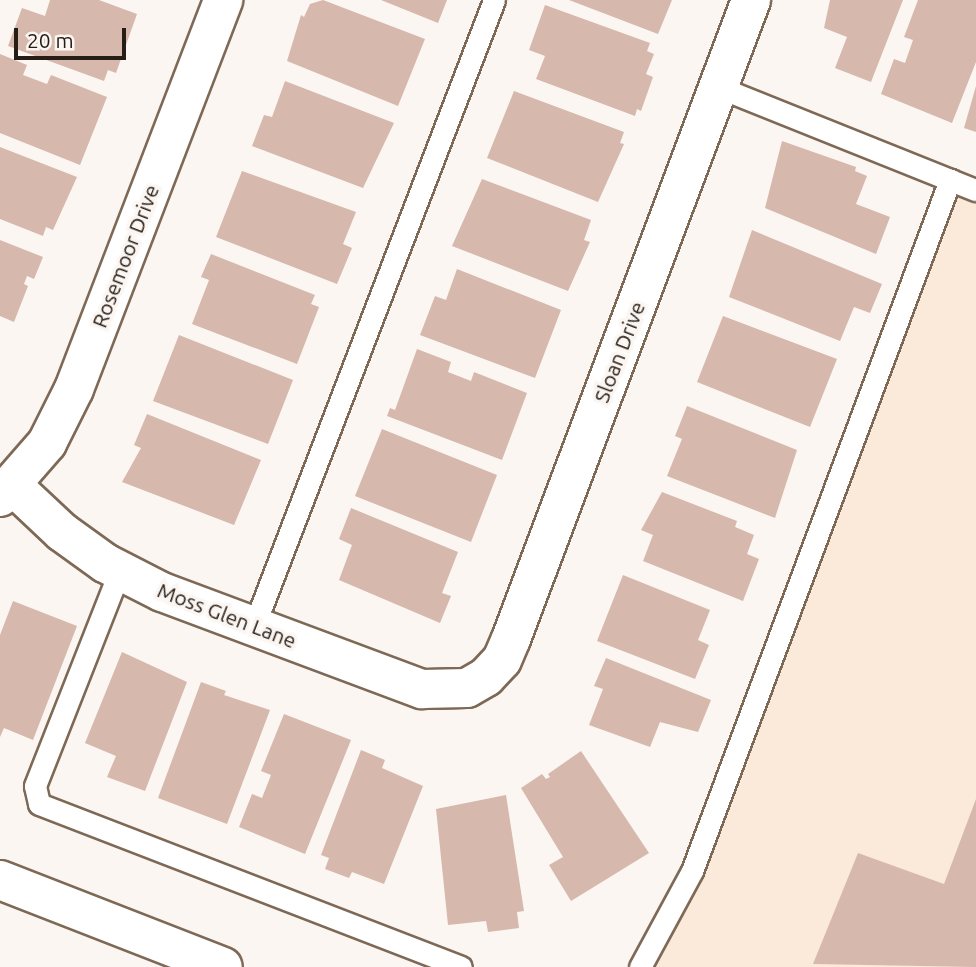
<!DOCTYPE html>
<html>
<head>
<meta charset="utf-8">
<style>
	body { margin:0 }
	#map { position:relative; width:976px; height:967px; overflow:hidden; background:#fbf6f2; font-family:Ubuntu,sans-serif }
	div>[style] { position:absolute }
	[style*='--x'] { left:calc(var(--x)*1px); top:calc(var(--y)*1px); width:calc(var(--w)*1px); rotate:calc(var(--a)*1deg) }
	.built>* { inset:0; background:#fbe9d9 }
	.building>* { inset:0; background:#d6b8ac }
	.roads { filter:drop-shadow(2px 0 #7e6956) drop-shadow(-2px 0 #7e6956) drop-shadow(0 2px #7e6956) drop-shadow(0 -2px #7e6956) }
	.lane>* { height:21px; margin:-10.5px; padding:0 10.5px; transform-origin:10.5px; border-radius:10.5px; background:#fff }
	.street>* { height:38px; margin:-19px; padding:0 19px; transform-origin:19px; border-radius:19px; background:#fff }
	.secondary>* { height:38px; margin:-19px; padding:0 19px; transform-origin:19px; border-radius:19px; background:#fff }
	span { translate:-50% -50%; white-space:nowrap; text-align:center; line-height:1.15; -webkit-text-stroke:7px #fbf6f2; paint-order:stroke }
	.street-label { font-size:21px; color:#261d16 }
	.scale { position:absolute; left:14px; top:28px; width:112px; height:32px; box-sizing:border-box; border:4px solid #261d16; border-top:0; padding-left:9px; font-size:21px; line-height:24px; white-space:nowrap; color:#261d16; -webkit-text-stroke:5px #fbf6f2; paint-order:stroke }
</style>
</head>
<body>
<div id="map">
	<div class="built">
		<i style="clip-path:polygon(943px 189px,976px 202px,976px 967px,646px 967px)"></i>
	</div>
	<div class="building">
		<i style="clip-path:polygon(50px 0,99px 0,137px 14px,116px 73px,108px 70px,104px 81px,8px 46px,22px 8px,45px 16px)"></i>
		<i style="clip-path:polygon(323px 0,425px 39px,398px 106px,287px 61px,301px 15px,304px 17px,310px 4px)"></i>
		<i style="clip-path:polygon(381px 0,447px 0,438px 23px)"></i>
		<i style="clip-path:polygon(569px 0,672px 0,658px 34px)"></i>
		<i style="clip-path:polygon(830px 0,903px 0,871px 82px,835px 68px,847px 37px,824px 28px)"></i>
		<i style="clip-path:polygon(918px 0,976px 0,976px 62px,952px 123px,881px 94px,894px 59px,905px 63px,913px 40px,904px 37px)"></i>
		<i style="clip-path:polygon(545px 5px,650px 43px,647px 51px,654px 54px,646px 74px,653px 77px,641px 111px,637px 109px,635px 116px,536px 79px,545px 56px,529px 50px)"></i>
		<i style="clip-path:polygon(0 54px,27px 65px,23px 75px,47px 84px,51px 75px,107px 97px,80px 165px,0 133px)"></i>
		<i style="clip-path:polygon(285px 81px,394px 123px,363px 188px,252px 146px,264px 115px,272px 117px)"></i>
		<i style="clip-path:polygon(976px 86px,976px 132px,964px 128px)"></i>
		<i style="clip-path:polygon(514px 91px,624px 132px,620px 143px,624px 144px,598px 202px,487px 158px)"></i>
		<i style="clip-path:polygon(782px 141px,856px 167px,855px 171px,867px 176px,856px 204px,890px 217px,876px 254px,765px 208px)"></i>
		<i style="clip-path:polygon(0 147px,77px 177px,53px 230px,46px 227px,43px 236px,0 219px)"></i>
		<i style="clip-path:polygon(242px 171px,356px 212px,343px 244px,352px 248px,337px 284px,216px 237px)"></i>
		<i style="clip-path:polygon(482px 179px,591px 220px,584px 240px,590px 242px,568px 291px,452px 246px)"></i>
		<i style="clip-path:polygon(752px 230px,882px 284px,870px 313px,854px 307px,840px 341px,729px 297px)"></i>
		<i style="clip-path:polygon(0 240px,43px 257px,34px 279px,27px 276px,24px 284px,28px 286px,14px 322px,0 316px)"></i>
		<i style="clip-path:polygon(211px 254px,315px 295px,311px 304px,319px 307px,297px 364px,192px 324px,209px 280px,201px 277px)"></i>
		<i style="clip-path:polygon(457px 269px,561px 310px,535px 378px,420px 335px,435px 296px,446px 300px)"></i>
		<i style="clip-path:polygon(723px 316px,837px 359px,810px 427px,697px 382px)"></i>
		<i style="clip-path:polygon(179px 335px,293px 380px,268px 444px,153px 401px)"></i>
		<i style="clip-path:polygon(417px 349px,451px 362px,448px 372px,471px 381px,474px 372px,527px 393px,502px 460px,387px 416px,390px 408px,395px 410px)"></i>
		<i style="clip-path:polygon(687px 406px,797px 450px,775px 518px,667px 476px,682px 439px,675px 436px)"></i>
		<i style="clip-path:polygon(147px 414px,261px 460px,234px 525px,122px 482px,141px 448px,134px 445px)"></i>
		<i style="clip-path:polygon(382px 429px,497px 475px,471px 542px,355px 496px)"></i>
		<i style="clip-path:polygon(662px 492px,737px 521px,735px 527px,754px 535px,747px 554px,759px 559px,743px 601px,643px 561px,653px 535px,641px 530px)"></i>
		<i style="clip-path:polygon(351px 508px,458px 552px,442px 593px,451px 596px,440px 623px,339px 580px,352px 545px,339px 539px)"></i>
		<i style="clip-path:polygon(623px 575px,710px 610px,698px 640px,709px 645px,695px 679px,597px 641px)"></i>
		<i style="clip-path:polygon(13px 601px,77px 626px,33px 740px,4px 728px,0 737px,0 635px)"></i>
		<i style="clip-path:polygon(122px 652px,187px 682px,145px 791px,107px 777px,116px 756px,85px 743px)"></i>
		<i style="clip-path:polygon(606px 658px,711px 700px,698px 732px,660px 722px,650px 747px,589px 725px,603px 689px,594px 686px)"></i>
		<i style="clip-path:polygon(201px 682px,226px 691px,224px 695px,270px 710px,227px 824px,158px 798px)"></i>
		<i style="clip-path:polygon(284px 714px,351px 740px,305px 854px,239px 827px,252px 794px,262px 798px,271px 775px,261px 771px)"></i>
		<i style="clip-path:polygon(361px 750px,385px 760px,382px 768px,423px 786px,384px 884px,352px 872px,349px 878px,325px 869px,329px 858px,321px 855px)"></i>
		<i style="clip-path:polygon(581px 751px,649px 853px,571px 901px,549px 865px,563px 857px,521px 788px,542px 774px,546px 779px,550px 777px,548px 774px)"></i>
		<i style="clip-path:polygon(506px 795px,524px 911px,517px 912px,519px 928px,488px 932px,486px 921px,448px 925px,436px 809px)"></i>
		<i style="clip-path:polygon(976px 799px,976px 967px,813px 964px,858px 853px,944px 884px)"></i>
	</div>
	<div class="roads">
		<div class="lane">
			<i style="--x:718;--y:87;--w:278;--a:21.8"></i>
			<i style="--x:120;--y:570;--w:232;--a:111.5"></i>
			<i style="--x:35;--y:786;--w:18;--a:77"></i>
			<i style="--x:39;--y:804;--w:452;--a:21.1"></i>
			<i style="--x:254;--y:626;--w:670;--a:-69.02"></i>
			<i style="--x:640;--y:967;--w:109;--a:-61.6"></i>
			<i style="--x:692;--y:871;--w:738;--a:-69.53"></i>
		</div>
		<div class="street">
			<i style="--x:13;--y:486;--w:67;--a:43.2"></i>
			<i style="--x:62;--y:532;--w:53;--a:35.8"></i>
			<i style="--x:105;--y:563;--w:64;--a:27"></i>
			<i style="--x:162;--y:592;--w:278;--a:20.5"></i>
			<i style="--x:422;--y:689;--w:45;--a:-1.3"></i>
			<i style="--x:467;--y:688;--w:22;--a:-30"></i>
			<i style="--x:486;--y:677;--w:23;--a:-47"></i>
			<i style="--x:502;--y:660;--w:23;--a:-67"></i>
			<i style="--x:511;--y:639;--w:683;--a:-69.41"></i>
			<i style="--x:0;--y:497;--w:72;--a:-49"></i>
			<i style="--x:47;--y:443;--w:60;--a:-63.4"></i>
			<i style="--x:74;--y:389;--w:417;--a:-69"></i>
		</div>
		<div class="secondary">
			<i style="--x:0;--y:880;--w:239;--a:21.3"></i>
		</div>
	</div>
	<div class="street-label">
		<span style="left:125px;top:256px;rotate:-69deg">Rosemoor Drive</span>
		<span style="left:619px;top:352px;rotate:-69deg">Sloan Drive</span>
		<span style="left:227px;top:615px;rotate:21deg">Moss Glen Lane</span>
	</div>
	<div class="scale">20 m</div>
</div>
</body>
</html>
